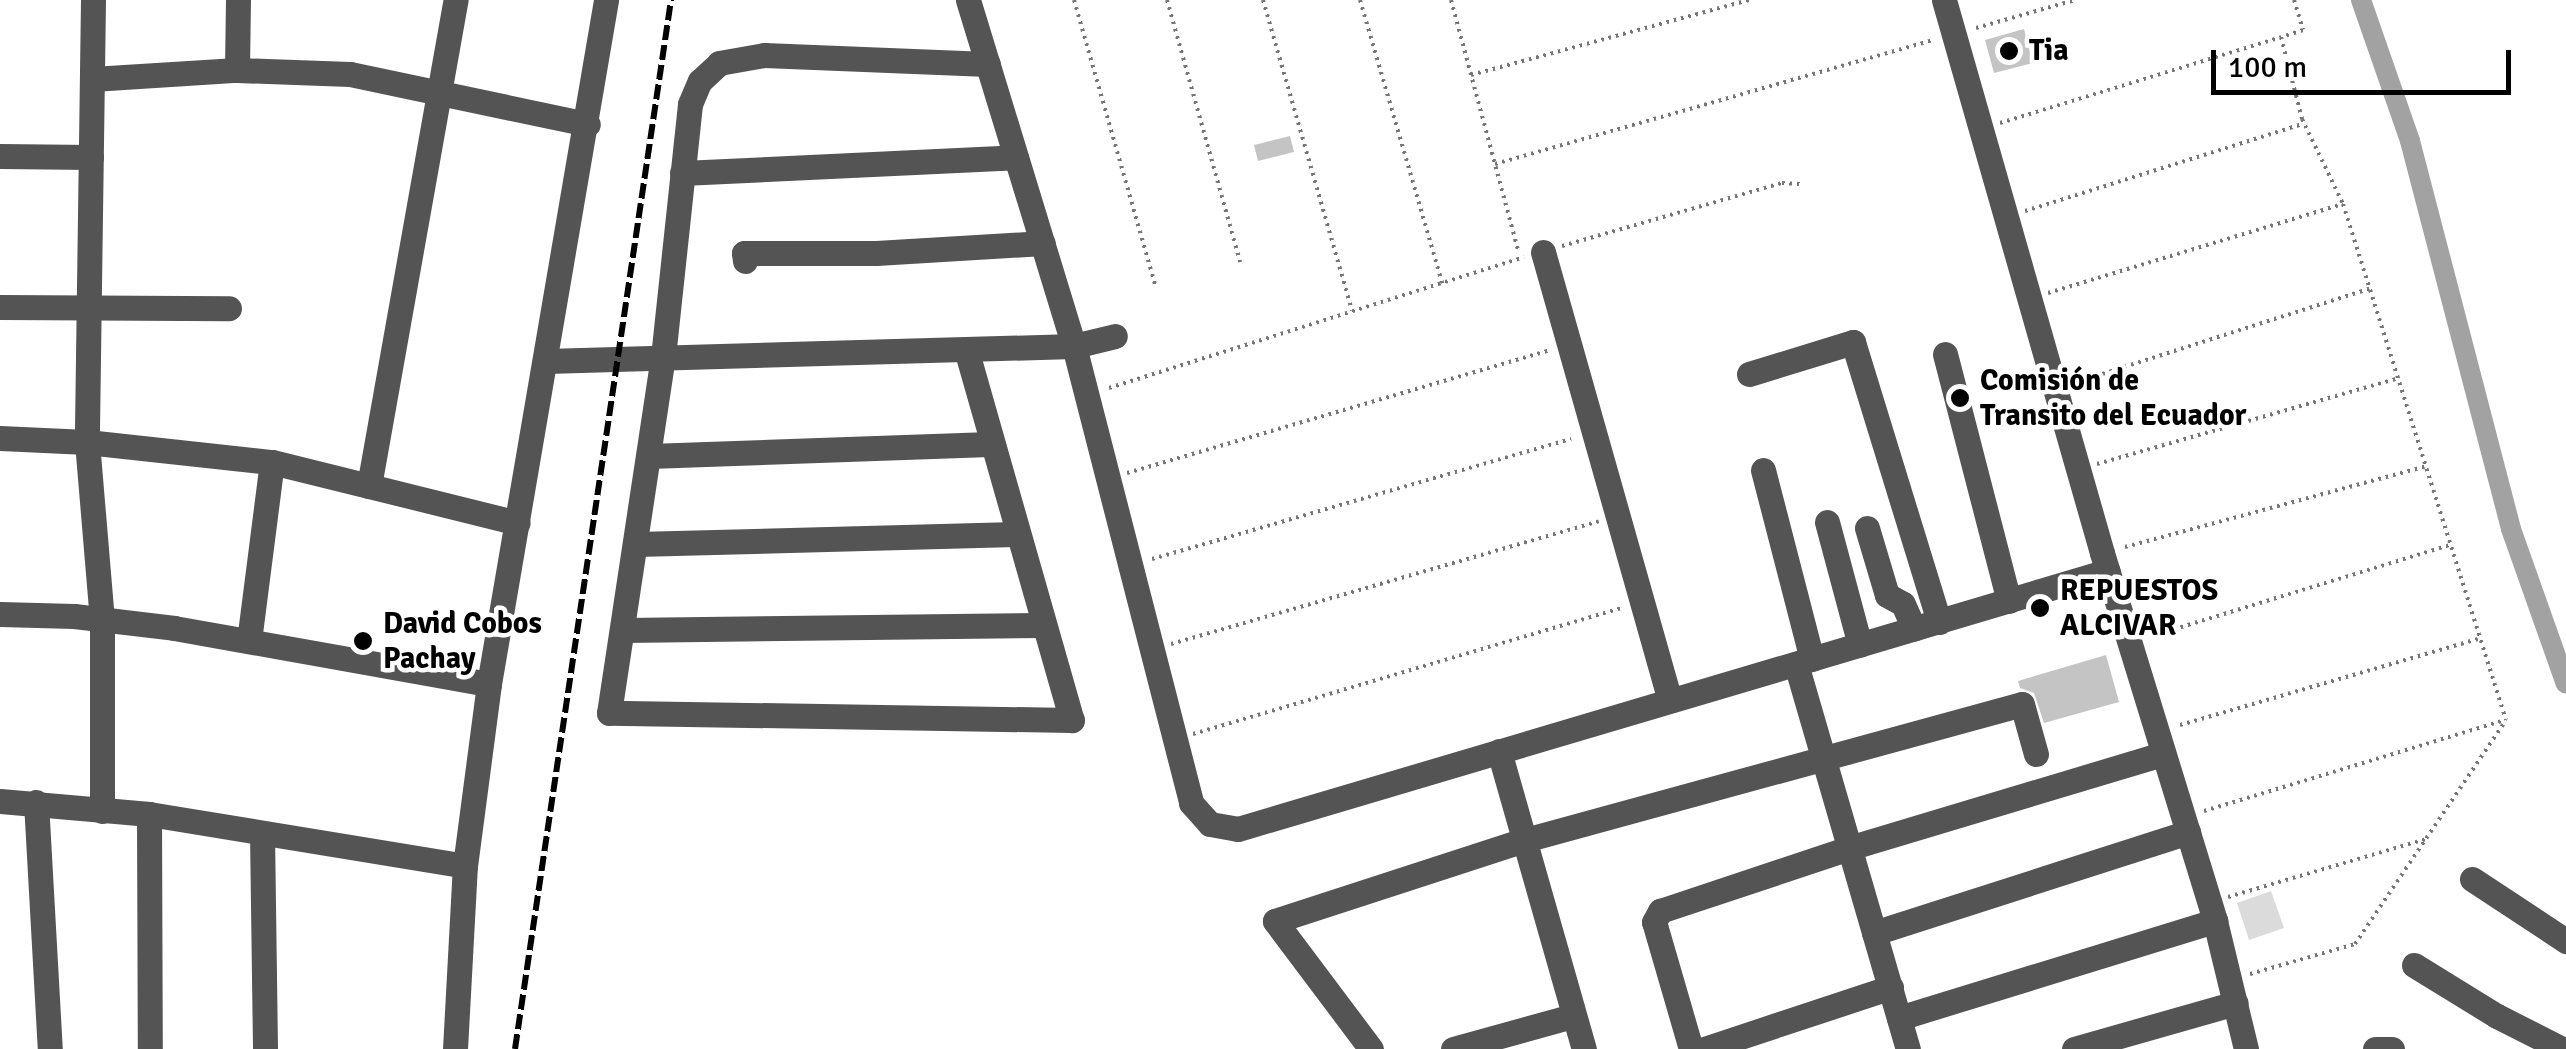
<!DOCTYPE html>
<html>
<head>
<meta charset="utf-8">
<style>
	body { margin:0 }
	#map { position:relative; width:2566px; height:1049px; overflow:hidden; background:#fff; font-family:Signika,sans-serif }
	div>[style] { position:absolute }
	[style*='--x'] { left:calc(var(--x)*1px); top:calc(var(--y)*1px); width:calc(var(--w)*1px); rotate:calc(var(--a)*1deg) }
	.green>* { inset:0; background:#dbdbdb }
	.canal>* { height:20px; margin:-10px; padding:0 10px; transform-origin:10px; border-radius:10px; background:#a2a2a2 }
	.building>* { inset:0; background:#c4c4c4 }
	.path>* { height:4px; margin-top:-2px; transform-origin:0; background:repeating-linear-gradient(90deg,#767676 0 2.5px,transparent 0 7.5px) }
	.minor>* { height:25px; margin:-12.5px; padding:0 12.5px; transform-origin:12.5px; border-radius:12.5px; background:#545454 }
	.rail>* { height:6px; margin-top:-3px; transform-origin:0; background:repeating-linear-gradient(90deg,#000 0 15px,transparent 0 20px) }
	.dots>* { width:28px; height:28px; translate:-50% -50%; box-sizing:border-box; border:5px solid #fff; border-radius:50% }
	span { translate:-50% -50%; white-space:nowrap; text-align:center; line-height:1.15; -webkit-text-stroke:9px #fff; paint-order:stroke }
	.poi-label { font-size:30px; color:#000; font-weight:700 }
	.left { translate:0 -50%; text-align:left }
	.scale { position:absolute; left:2211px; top:50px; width:300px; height:45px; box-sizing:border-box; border:5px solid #000; border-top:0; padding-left:12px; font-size:30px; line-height:35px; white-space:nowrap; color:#000; -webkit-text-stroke:8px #fff; paint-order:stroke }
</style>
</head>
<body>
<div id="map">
	<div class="green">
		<i style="clip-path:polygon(2271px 891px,2284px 928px,2249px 940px,2237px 903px)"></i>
	</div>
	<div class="canal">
		<i style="--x:2361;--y:0;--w:149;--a:70.8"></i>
		<i style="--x:2410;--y:141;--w:401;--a:75.4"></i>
		<i style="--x:2511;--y:529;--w:164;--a:70.5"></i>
	</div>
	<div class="building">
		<i style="clip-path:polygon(2024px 29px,2033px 63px,1994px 73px,1985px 40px)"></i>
		<i style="clip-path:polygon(1290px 136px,1294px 152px,1258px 161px,1254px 145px)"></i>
		<i style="clip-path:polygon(2106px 655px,2119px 702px,2044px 723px,2034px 693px,2020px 688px,2018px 681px)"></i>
	</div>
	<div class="path">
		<i style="--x:1074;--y:0;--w:296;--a:74.1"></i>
		<i style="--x:1167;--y:0;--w:272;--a:74.4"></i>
		<i style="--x:1263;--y:0;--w:323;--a:74"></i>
		<i style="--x:1360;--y:0;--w:295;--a:73.8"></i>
		<i style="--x:1451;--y:0;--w:262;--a:75"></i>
		<i style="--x:2294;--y:0;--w:31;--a:73"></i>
		<i style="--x:2303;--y:30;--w:23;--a:162"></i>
		<i style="--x:2281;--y:37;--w:85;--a:75.6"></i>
		<i style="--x:2302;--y:119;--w:94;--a:64.2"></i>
		<i style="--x:2343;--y:204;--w:541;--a:72.47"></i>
		<i style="--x:1976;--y:28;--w:103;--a:-15.8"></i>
		<i style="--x:1471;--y:75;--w:288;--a:-15.1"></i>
		<i style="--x:2000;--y:123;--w:294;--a:-17"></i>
		<i style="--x:1495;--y:164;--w:455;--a:-15.8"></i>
		<i style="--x:2025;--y:211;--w:290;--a:-17.4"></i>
		<i style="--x:1562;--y:246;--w:229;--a:-16"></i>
		<i style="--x:1782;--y:183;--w:22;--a:3"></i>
		<i style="--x:2048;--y:293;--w:308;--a:-16.8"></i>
		<i style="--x:2074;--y:383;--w:310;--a:-17.7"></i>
		<i style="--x:1109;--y:388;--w:435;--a:-17.5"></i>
		<i style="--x:2097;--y:464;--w:311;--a:-15.9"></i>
		<i style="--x:1127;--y:473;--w:441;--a:-16.2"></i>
		<i style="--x:2125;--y:547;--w:310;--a:-15"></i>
		<i style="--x:1152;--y:559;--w:436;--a:-16"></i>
		<i style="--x:2152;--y:636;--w:311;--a:-17"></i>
		<i style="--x:1171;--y:644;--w:445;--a:-16"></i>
		<i style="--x:2180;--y:725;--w:310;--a:-16.1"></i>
		<i style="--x:1193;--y:734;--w:446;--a:-16.4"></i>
		<i style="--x:2204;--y:811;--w:315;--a:-16.8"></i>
		<i style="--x:2228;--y:897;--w:206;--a:-16.3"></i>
		<i style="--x:2250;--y:974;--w:109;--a:-15.9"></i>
		<i style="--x:2355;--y:944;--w:270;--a:-56"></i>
	</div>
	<div class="minor">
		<i style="--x:93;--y:0;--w:442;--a:90.8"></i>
		<i style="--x:87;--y:442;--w:179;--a:85.2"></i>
		<i style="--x:102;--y:620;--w:191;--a:90"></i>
		<i style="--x:968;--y:0;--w:362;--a:73"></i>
		<i style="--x:1074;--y:346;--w:472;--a:75.6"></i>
		<i style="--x:1191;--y:803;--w:28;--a:48"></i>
		<i style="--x:1210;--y:824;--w:28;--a:10"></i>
		<i style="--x:1238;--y:829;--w:907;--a:-16.52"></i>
		<i style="--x:1944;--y:0;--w:575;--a:74.05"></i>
		<i style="--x:2102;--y:553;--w:385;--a:72.9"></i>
		<i style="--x:2215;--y:921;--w:132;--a:76.4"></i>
		<i style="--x:237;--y:70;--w:70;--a:-89.2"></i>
		<i style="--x:92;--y:79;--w:145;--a:-3.6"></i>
		<i style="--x:237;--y:70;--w:113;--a:2"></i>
		<i style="--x:350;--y:74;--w:243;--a:11.9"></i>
		<i style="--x:0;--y:156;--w:91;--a:0.6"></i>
		<i style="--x:682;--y:173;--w:334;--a:-2.7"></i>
		<i style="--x:1543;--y:252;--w:463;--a:74.2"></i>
		<i style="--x:745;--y:261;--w:8;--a:-97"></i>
		<i style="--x:744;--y:253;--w:132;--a:0"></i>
		<i style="--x:876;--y:253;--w:167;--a:-3.4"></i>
		<i style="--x:0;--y:307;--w:229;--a:0.3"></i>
		<i style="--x:966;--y:349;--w:386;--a:74.1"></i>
		<i style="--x:1072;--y:720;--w:463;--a:-179.1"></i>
		<i style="--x:609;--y:713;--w:360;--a:-81.4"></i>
		<i style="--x:663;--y:357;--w:254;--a:-83.9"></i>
		<i style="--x:690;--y:104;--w:25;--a:-67"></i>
		<i style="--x:700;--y:81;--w:26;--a:-43"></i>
		<i style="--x:719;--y:63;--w:46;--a:-10.1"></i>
		<i style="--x:764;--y:55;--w:224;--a:2.3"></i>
		<i style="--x:1945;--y:354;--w:255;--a:75.5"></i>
		<i style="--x:546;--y:361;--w:528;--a:-1.63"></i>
		<i style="--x:1074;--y:346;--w:42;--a:-13.7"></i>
		<i style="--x:1749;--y:374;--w:109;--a:-17.1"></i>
		<i style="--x:1853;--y:342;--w:293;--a:72.9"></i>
		<i style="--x:0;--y:438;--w:87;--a:2.6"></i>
		<i style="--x:87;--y:442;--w:186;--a:6.2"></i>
		<i style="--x:272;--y:462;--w:253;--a:13.9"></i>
		<i style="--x:649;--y:456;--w:341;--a:-2"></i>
		<i style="--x:1763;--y:470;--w:195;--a:75.5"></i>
		<i style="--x:369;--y:486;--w:494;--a:-79.9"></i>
		<i style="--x:1827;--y:522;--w:127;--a:75"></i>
		<i style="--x:1867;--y:528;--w:70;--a:73.4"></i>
		<i style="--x:1887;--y:595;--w:18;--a:29"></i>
		<i style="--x:1903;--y:604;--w:27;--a:66"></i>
		<i style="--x:636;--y:544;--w:380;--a:-1.5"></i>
		<i style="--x:0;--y:614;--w:74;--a:1.5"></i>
		<i style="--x:74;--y:616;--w:101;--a:6.8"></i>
		<i style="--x:174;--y:628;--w:320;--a:10.1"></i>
		<i style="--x:623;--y:630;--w:419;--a:-0.7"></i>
		<i style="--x:249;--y:641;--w:180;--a:-82.7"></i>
		<i style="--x:1796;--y:664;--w:401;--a:73.8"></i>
		<i style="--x:1499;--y:751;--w:310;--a:74.1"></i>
		<i style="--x:0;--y:801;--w:150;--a:5"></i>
		<i style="--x:149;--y:814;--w:320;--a:9.3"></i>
		<i style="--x:36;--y:802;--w:247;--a:86.8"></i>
		<i style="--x:149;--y:814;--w:235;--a:89.8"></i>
		<i style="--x:262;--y:833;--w:216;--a:89.2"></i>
		<i style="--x:2472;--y:879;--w:113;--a:33.4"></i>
		<i style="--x:1874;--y:933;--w:330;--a:-17.8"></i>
		<i style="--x:2414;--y:965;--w:97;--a:31.6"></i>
		<i style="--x:2497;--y:1016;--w:73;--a:26.9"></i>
		<i style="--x:1899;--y:1018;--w:331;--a:-17.1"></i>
		<i style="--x:455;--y:1049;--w:183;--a:-86.9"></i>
		<i style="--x:465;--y:866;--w:184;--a:-82.5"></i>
		<i style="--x:489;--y:684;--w:694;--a:-80.29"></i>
		<i style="--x:1371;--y:1049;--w:160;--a:-126.9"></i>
		<i style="--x:1275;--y:921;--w:263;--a:-18"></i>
		<i style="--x:1525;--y:840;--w:515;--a:-15.3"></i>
		<i style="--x:2022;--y:704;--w:52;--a:74.4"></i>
		<i style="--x:1453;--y:1049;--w:124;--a:-15.4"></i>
		<i style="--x:1691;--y:1049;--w:132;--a:-106.2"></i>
		<i style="--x:1654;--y:922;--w:13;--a:-61"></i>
		<i style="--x:1660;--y:911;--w:199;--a:-18.4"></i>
		<i style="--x:1849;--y:848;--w:328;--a:-16.7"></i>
		<i style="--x:1704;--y:1049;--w:197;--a:-18.3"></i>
		<i style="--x:2074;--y:1049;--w:168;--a:-15.9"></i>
		<i style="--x:2375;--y:1049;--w:17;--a:0"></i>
	</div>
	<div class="rail">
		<i style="--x:515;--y:1049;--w:1061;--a:-81.54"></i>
	</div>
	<div class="dots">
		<i style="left:2009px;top:51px;background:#000"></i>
		<i style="left:1960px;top:398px;background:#000"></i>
		<i style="left:2040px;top:608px;background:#000"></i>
		<i style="left:363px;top:641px;background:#000"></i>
	</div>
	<div class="poi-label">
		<span class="left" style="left:2029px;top:51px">Tia</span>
		<span class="left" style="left:1980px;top:398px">Comisión de<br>Transito del Ecuador</span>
		<span class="left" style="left:2060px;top:608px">REPUESTOS<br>ALCIVAR</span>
		<span class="left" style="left:383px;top:641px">David Cobos<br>Pachay</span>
	</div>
	<div class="scale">100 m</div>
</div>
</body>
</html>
